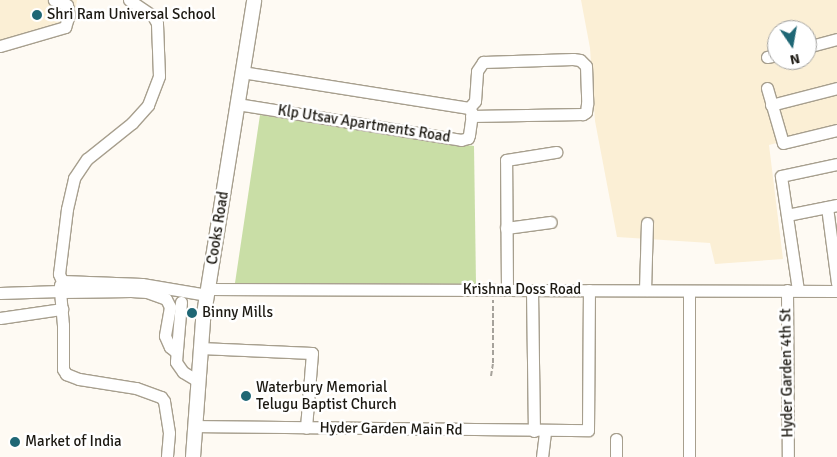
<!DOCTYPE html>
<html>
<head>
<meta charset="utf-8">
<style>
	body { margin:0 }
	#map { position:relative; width:837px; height:457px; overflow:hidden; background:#fefaf3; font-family:Signika,sans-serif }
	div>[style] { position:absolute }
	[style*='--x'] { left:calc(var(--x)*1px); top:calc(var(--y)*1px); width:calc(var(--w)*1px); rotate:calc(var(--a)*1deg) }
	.built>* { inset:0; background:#fbefd5 }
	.green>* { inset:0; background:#c9dea6 }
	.path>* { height:2px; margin-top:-1px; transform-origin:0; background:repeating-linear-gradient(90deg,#a6a29b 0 5px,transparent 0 7.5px) }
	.roads { filter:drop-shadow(1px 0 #a79f8e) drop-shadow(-1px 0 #a79f8e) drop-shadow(0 1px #a79f8e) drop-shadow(0 -1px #a79f8e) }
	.minor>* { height:11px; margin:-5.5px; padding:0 5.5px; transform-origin:5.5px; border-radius:5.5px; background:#fff }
	.major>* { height:14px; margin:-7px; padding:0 7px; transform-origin:7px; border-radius:7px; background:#fff }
	.dots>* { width:14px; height:14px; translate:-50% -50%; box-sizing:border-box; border:2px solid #fff; border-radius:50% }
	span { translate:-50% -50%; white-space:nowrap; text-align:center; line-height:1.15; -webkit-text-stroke:5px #fff; paint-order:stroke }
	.poi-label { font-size:15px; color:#1c1912 }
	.left { translate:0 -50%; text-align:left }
	.street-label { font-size:15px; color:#1c1912 }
	.north { position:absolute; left:767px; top:20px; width:50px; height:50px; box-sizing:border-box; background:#fff; border:1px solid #a4a3a0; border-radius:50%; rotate:168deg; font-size:14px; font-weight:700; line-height:20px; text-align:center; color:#1c1912 }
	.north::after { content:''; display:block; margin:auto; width:18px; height:22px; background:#1f6775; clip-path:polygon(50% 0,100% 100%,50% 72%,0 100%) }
</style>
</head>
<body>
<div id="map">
	<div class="built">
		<i style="clip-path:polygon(0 0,77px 0,72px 30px,0 51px)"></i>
		<i style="clip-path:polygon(evenodd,581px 0,837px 0,837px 127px,769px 145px,783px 259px,715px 264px,710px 243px,617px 237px,595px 121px,590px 48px,581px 0,777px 30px,807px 30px,807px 60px,777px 60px,777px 30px)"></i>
	</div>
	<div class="green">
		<i style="clip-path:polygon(260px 115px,474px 146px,476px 284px,235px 283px)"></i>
	</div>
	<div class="path">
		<i style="--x:491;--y:376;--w:13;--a:-81"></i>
		<i style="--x:493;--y:363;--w:63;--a:-90"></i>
	</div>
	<div class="roads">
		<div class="minor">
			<i style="--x:0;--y:46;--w:68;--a:-16.3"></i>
			<i style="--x:65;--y:27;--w:13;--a:-72"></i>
			<i style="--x:69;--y:15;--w:10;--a:-101"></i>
			<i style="--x:67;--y:5;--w:14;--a:-159"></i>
			<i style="--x:807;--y:47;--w:31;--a:-15"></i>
			<i style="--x:767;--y:57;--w:10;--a:-11"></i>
			<i style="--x:767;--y:88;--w:57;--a:73.8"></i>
			<i style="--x:783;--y:143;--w:56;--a:-13.5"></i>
			<i style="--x:237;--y:104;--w:227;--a:9.1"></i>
			<i style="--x:461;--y:140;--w:7;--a:-16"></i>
			<i style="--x:468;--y:138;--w:3;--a:-72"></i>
			<i style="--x:469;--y:135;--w:22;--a:-82"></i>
			<i style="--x:472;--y:113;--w:6;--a:-121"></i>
			<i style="--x:469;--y:108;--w:230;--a:-171"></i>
			<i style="--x:771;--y:105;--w:68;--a:-14.4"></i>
			<i style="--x:469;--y:108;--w:9;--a:-49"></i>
			<i style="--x:475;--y:101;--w:30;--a:-86"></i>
			<i style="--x:477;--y:71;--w:11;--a:-56"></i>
			<i style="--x:483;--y:62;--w:90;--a:-1.9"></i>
			<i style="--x:573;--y:59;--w:7;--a:8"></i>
			<i style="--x:580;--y:60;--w:8;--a:45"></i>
			<i style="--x:586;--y:66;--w:38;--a:88"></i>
			<i style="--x:587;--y:104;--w:8;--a:97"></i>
			<i style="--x:586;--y:112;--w:4;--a:146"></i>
			<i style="--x:583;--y:114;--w:112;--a:179"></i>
			<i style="--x:827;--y:207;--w:77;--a:82.5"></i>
			<i style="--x:787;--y:215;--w:51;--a:-11.3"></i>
			<i style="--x:506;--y:228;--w:45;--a:-7.6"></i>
			<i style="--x:62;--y:281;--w:8;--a:-113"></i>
			<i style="--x:59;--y:274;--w:65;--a:-83"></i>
			<i style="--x:67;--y:209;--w:32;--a:-77"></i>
			<i style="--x:74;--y:178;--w:23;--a:-56"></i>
			<i style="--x:87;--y:159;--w:58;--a:-38.7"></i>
			<i style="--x:132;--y:123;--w:24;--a:-48"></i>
			<i style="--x:148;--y:105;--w:31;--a:-69"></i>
			<i style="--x:159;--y:76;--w:53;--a:-92.2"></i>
			<i style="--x:157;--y:23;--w:8;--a:-120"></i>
			<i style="--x:153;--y:16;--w:29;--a:-146"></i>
			<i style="--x:62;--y:281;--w:80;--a:2.1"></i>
			<i style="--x:142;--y:284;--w:66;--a:9.6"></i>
			<i style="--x:60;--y:285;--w:6;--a:90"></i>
			<i style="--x:60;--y:291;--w:3;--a:18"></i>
			<i style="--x:63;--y:292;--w:68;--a:-0.8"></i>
			<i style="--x:131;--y:291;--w:16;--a:4"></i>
			<i style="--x:147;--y:292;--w:20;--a:20"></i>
			<i style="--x:166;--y:299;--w:9;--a:63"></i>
			<i style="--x:170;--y:307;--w:29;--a:100"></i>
			<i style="--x:165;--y:336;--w:12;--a:66"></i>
			<i style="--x:170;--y:347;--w:8;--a:40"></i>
			<i style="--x:208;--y:289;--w:629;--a:0.18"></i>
			<i style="--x:507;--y:290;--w:130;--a:-90.4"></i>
			<i style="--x:506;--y:160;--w:51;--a:-9.1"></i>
			<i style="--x:532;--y:290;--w:141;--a:89.2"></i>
			<i style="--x:645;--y:290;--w:67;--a:-88.3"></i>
			<i style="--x:787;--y:290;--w:167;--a:89.7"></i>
			<i style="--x:798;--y:290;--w:115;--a:-98.5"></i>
			<i style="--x:781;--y:176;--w:57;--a:-12.1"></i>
			<i style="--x:0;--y:293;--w:60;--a:-1.9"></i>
			<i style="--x:60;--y:291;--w:34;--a:85"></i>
			<i style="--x:63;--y:325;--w:44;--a:90"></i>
			<i style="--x:63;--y:369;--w:6;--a:59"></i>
			<i style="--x:66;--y:374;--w:14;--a:21"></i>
			<i style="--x:79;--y:379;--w:58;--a:9"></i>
			<i style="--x:136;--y:388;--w:27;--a:20"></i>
			<i style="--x:161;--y:397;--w:5;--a:53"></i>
			<i style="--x:164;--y:401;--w:32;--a:81"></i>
			<i style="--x:169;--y:433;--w:24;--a:95"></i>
			<i style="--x:181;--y:302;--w:60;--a:94.8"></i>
			<i style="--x:176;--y:362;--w:12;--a:55"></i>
			<i style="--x:183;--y:372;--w:17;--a:31"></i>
			<i style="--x:0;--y:318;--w:63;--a:-8.3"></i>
			<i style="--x:200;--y:348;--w:112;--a:2.6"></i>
			<i style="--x:312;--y:353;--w:75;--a:94.6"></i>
			<i style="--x:195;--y:426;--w:393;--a:0.6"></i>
			<i style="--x:588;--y:430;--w:140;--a:-89.6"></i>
			<i style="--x:542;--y:457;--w:25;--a:-83"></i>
			<i style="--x:616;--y:457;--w:18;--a:-90"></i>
			<i style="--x:689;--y:457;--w:166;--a:-90"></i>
		</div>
		<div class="major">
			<i style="--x:193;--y:457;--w:137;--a:-85.8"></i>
			<i style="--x:203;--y:320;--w:324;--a:-80.9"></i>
		</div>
	</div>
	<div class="dots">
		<i style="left:37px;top:15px;background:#1f6775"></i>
		<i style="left:192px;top:313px;background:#1f6775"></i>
		<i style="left:246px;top:396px;background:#1f6775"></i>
		<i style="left:15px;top:442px;background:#1f6775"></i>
	</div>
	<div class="poi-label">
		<span class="left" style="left:47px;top:15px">Shri Ram Universal School</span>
		<span class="left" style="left:202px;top:313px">Binny Mills</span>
		<span class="left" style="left:256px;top:396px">Waterbury Memorial<br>Telugu Baptist Church</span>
		<span class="left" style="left:25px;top:442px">Market of India</span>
	</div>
	<div class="street-label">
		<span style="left:364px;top:124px;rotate:9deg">Klp Utsav Apartments Road</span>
		<span style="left:218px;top:228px;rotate:-81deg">Cooks Road</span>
		<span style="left:522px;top:290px">Krishna Doss Road</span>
		<span style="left:787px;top:373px;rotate:-91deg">Hyder Garden 4th St</span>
		<span style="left:391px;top:429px;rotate:1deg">Hyder Garden Main Rd</span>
	</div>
	<div class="north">N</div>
</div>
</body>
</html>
